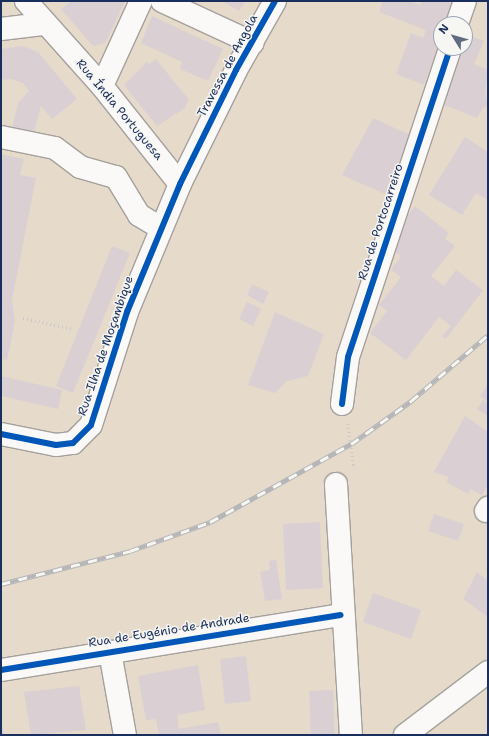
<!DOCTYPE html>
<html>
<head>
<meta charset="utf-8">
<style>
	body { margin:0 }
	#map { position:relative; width:489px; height:736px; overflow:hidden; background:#e6daca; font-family:"Shantell Sans",sans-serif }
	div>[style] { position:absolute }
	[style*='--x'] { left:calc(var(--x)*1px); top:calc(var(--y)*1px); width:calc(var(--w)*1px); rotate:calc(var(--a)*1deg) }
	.building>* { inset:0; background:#dad0d3 }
	.path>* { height:2.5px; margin-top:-1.25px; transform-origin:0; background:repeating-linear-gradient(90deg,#cac9c9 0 1px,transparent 0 4px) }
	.roads { filter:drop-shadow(1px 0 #a4a09d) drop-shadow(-1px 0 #a4a09d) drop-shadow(0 1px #a4a09d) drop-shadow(0 -1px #a4a09d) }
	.minor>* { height:22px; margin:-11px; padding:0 11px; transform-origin:11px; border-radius:11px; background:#fbf9f7 }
	.major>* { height:22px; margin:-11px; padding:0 11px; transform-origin:11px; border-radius:11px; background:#fbf9f7 }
	.rail>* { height:4.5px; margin-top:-2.25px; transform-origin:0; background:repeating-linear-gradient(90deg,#f6f6f2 0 9px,#b6b6b9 0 18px); box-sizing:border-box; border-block:1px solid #b6b6b9 }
	.cycleway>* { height:6px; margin:-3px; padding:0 3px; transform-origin:3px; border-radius:3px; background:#0057b8 }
	span { translate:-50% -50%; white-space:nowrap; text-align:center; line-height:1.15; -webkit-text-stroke:3px #f6f6f2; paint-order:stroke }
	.street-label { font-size:12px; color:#1b2f5e }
	.frame { position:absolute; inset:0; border:2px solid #1b2f5e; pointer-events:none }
	.north { position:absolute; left:433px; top:16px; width:40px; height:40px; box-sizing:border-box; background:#f6f6f2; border:1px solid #9ea6b7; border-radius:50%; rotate:307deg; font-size:11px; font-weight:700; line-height:16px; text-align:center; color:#1b2f5e }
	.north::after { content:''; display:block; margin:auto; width:14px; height:18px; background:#626b84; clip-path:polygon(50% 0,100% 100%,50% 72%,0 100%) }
</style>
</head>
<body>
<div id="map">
	<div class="building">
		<i style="clip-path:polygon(71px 1px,125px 1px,105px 43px,94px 46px,91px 44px,61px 9px)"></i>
		<i style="clip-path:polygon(222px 1px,245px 1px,239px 11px)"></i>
		<i style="clip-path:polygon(383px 1px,409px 1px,420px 5px,422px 1px,456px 1px,447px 24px,441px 24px,441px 39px,424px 85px,396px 74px,411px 33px,423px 38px,426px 30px,379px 12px)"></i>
		<i style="clip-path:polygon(152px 16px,223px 49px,208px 81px,180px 69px,182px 62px,141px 43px)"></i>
		<i style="clip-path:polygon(468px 35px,484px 41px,474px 64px,488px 70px,485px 94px,488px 105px,482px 109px,477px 118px,440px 103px)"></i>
		<i style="clip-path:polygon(23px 46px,38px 52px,77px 99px,52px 119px,41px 106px,34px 132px,12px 128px,18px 103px,29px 91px,23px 83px,11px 79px,1px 80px,1px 49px)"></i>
		<i style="clip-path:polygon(156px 59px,189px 100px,185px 108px,157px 126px,124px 85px,147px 62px,149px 64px)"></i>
		<i style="clip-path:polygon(373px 118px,412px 136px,385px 194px,342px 175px)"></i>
		<i style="clip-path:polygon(465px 137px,488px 152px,488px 200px,476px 193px,462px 215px,429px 195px)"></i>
		<i style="clip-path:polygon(1px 154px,24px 159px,20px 175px,36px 178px,12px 300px,15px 322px,7px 360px,1px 359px)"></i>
		<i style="clip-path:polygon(415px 206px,449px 233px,445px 239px,455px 246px,431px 276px,444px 286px,456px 270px,483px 290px,446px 339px,442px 336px,451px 326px,439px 317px,406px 360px,370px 333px,387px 311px,379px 305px,401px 277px,391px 270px,401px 256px,385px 245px)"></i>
		<i style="clip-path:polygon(112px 246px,130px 253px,73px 393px,56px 386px)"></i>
		<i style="clip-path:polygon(252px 284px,269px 292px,263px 304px,247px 295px)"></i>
		<i style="clip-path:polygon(247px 302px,261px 309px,253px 326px,239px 319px)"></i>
		<i style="clip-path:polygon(275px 312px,324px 334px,308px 376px,287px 381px,275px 393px,248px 385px)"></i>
		<i style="clip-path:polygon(1px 376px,62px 390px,58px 409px,1px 396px)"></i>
		<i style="clip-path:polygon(488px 384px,488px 402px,480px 396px)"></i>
		<i style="clip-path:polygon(483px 400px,488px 404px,488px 416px,477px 409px)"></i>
		<i style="clip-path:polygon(465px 416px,488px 432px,488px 485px,482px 495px,471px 489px,468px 494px,446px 482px,449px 477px,434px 472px)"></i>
		<i style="clip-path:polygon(434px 514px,464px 524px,458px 541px,428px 531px)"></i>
		<i style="clip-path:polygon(320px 522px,323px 588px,286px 590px,283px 524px)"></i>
		<i style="clip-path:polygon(276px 560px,282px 599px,265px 601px,260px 572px,270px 570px,269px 561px)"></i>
		<i style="clip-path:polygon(477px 572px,488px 581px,488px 617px,463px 599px)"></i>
		<i style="clip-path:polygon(373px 593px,421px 610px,411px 639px,363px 622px)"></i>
		<i style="clip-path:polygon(246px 656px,251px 701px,225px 704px,220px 659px)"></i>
		<i style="clip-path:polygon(198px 665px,205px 710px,177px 715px,179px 729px,218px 722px,221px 735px,159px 735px,156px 719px,146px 720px,138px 676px)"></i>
		<i style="clip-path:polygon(79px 686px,86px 730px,31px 735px,24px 692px)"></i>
		<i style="clip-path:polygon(333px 690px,335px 735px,311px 735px,309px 691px)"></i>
		<i style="clip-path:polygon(1px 722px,2px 722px,4px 735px,1px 735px)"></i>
	</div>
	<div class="path">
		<i style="--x:23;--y:318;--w:51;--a:12.4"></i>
		<i style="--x:348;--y:424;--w:42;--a:81.9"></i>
		<i style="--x:354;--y:466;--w:4;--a:146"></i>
	</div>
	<div class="roads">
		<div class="minor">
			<i style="--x:26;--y:1;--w:114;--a:48.2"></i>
			<i style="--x:102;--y:86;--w:125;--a:51.5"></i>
			<i style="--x:162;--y:1;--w:100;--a:24.8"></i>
			<i style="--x:457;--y:24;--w:24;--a:-71"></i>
			<i style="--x:1;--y:29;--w:42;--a:-6.8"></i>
			<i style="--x:102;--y:86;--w:94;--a:-65.4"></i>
			<i style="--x:1;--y:137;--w:55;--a:11.5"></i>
			<i style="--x:55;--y:148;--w:31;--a:37"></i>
			<i style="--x:80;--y:167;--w:37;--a:16"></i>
			<i style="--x:116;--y:177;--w:44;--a:58.8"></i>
			<i style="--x:139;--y:215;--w:26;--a:31"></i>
			<i style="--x:342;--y:404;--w:47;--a:-82.7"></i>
			<i style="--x:348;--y:357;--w:325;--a:-71.7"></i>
			<i style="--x:1;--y:434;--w:56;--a:11.3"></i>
			<i style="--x:56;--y:445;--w:17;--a:-7"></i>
			<i style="--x:73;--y:443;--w:25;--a:-45"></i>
			<i style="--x:91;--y:425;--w:119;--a:-72.3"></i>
			<i style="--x:127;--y:312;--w:139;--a:-67.5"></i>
			<i style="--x:180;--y:184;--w:127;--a:-63.8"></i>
			<i style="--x:236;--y:70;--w:79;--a:-60.5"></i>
			<i style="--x:336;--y:484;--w:251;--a:86.6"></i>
			<i style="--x:486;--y:511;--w:4;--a:-56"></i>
			<i style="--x:110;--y:652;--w:84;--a:79.8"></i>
			<i style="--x:1;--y:670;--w:344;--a:-9.2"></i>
		</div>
		<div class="major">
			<i style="--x:405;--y:735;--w:104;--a:-37.2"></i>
		</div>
	</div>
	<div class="rail">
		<i style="--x:1;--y:584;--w:133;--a:-14.3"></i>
		<i style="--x:130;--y:551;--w:85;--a:-19.9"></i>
		<i style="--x:210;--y:522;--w:161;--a:-29"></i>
		<i style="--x:351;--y:444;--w:74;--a:-35.6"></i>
		<i style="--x:411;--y:401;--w:101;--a:-40.6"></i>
	</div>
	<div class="cycleway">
		<i style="--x:342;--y:404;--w:47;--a:-82.7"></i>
		<i style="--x:348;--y:357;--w:325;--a:-71.7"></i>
		<i style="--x:1;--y:434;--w:56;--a:11.3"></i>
		<i style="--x:56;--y:445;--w:17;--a:-7"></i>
		<i style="--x:73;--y:443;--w:25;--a:-45"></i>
		<i style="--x:91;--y:425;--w:119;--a:-72.3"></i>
		<i style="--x:127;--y:312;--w:139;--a:-67.5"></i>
		<i style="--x:180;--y:184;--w:127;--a:-63.8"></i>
		<i style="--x:236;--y:70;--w:79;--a:-60.5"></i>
		<i style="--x:1;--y:670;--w:344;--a:-9.2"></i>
	</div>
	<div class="street-label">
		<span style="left:228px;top:66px;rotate:-62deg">Travessa de Angola</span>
		<span style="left:119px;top:110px;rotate:50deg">Rua Índia Portuguesa</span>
		<span style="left:381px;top:222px;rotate:-72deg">Rua de Portocarreiro</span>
		<span style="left:106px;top:346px;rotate:-71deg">Rua Ilha de Moçambique</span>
		<span style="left:169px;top:631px;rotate:-9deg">Rua de Eugénio de Andrade</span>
	</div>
	<div class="frame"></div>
	<div class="north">N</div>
</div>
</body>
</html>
